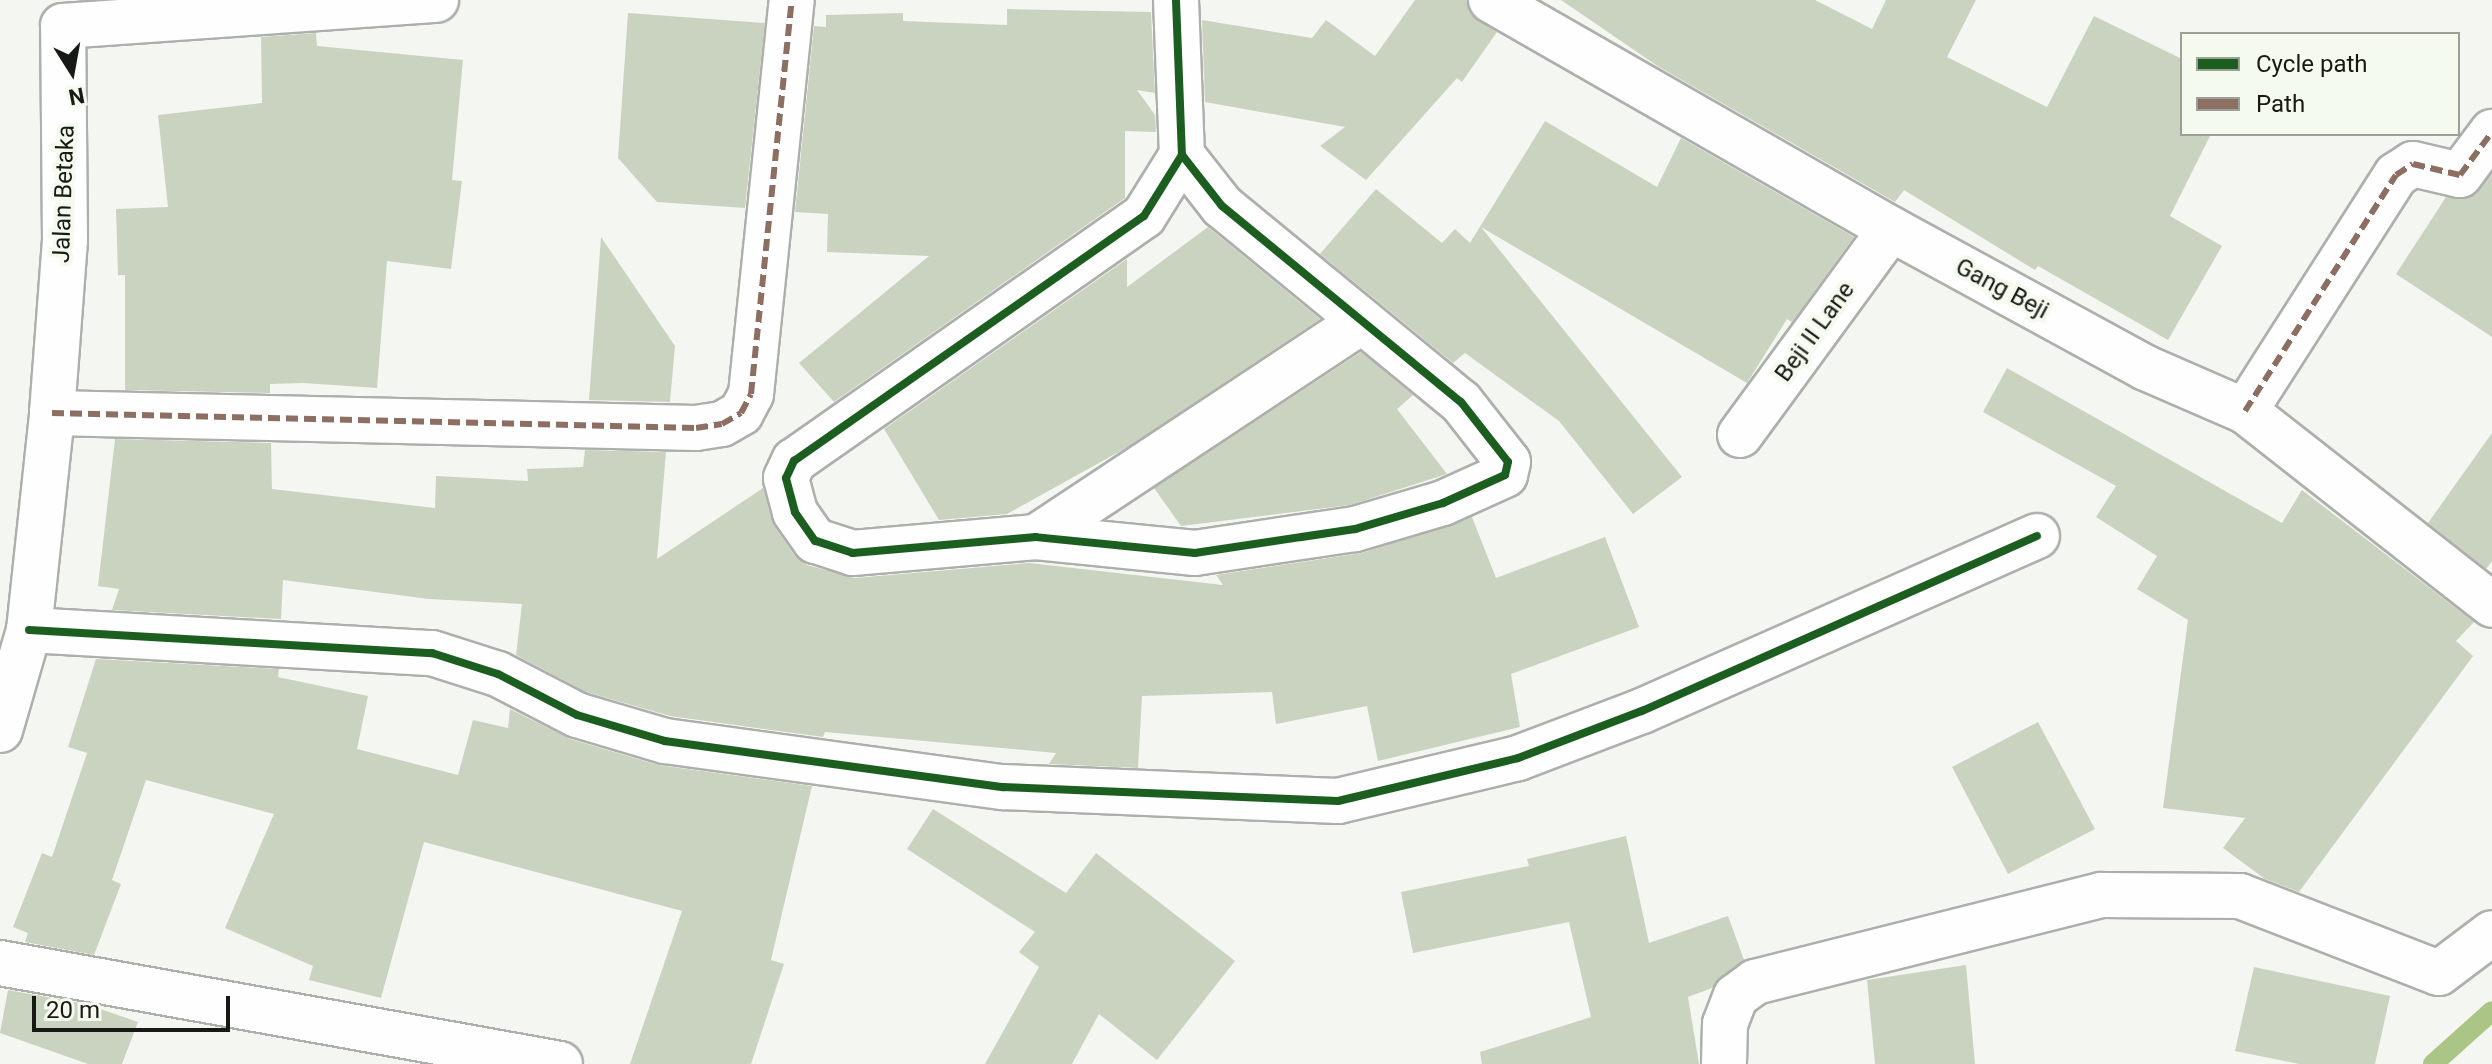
<!DOCTYPE html>
<html>
<head>
<meta charset="utf-8">
<style>
	body { margin:0 }
	#map { position:relative; width:2492px; height:1064px; overflow:hidden; background:#f4f7f1; font-family:Roboto,sans-serif }
	div>[style] { position:absolute }
	[style*='--x'] { left:calc(var(--x)*1px); top:calc(var(--y)*1px); width:calc(var(--w)*1px); rotate:calc(var(--a)*1deg) }
	.stream>* { height:20px; margin:-10px; padding:0 10px; transform-origin:10px; border-radius:10px; background:#aac586 }
	.building>* { inset:0; background:#cad3c0 }
	.roads { filter:drop-shadow(2px 0 #adafab) drop-shadow(-2px 0 #adafab) drop-shadow(0 2px #adafab) drop-shadow(0 -2px #adafab) }
	.minor>* { height:44px; margin:-22px; padding:0 22px; transform-origin:22px; border-radius:22px; background:#fdfefd }
	.tertiary>* { height:44px; margin:-22px; padding:0 22px; transform-origin:22px; border-radius:22px; background:#fdfefd }
	.quiet>* { height:6px; margin-top:-3px; transform-origin:0; background:repeating-linear-gradient(90deg,#8d6e63 0 12px,transparent 0 18px) }
	.cycleway>* { height:8px; margin:-4px; padding:0 4px; transform-origin:4px; border-radius:4px; background:#1b5e20 }
	span { translate:-50% -50%; white-space:nowrap; text-align:center; line-height:1.15; -webkit-text-stroke:8px #f4faee; paint-order:stroke }
	.street-label { font-size:24px; color:#171914 }
	.legend { position:absolute; left:2180px; top:32px; width:280px; height:104px; box-sizing:border-box; background:#f4faee; border:2px solid #9ca097; margin:0; padding:10px 14px; list-style:none; font-size:24px; color:#171914 }
	.legend li { display:flex; align-items:center; gap:16px; height:40px }
	.legend b { width:40px; border:2px solid #9ca097 }
	.north { position:absolute; left:32px; top:32px; width:80px; height:80px; -webkit-text-stroke:6px #f4faee; paint-order:stroke; rotate:169deg; font-size:22px; font-weight:700; line-height:32px; text-align:center; color:#171914 }
	.north::after { content:''; display:block; margin:auto; width:28px; height:36px; background:#171914; clip-path:polygon(50% 0,100% 100%,50% 72%,0 100%) }
	.scale { position:absolute; left:32px; top:996px; width:198px; height:36px; box-sizing:border-box; border:4px solid #171914; border-top:0; padding-left:10px; font-size:24px; line-height:28px; white-space:nowrap; color:#171914; -webkit-text-stroke:6px #f4faee; paint-order:stroke }
</style>
</head>
<body>
<div id="map">
	<div class="stream">
		<i style="--x:2433;--y:1064;--w:79;--a:-41.9"></i>
	</div>
	<div class="building">
		<i style="clip-path:polygon(1415px 0,1466px 0,1470px 13px,1497px 32px,1462px 82px,1457px 78px,1366px 180px,1320px 146px,1345px 127px,1205px 102px,1202px 20px,1312px 38px,1326px 20px,1375px 56px)"></i>
		<i style="clip-path:polygon(1561px 0,1815px 0,1872px 29px,1886px 0,1976px 0,1947px 57px,2047px 107px,2094px 16px,2182px 59px,2182px 134px,2211px 134px,2170px 216px,2222px 246px,2168px 340px,2038px 266px,2035px 270px,1904px 190px,1895px 202px,1659px 67px)"></i>
		<i style="clip-path:polygon(1007px 9px,1151px 12px,1155px 93px,1137px 90px,1155px 115px,1156px 132px,1125px 131px,1125px 198px,834px 402px,799px 363px,929px 256px,827px 252px,828px 214px,795px 212px,814px 26px,826px 27px,826px 15px,903px 13px,903px 21px,1007px 25px)"></i>
		<i style="clip-path:polygon(628px 13px,765px 23px,745px 208px,657px 202px,618px 158px)"></i>
		<i style="clip-path:polygon(316px 33px,317px 46px,463px 60px,452px 180px,462px 181px,451px 269px,387px 261px,377px 388px,303px 383px,270px 384px,270px 393px,125px 390px,125px 275px,118px 275px,116px 209px,168px 207px,158px 115px,262px 103px,261px 37px)"></i>
		<i style="clip-path:polygon(1545px 121px,1657px 187px,1681px 138px,1854px 237px,1792px 322px,1787px 319px,1747px 383px,1481px 227px,1682px 477px,1633px 514px,1559px 421px,1465px 353px,1453px 363px,1320px 254px,1376px 189px,1442px 243px,1455px 229px,1470px 243px)"></i>
		<i style="clip-path:polygon(2492px 174px,2492px 337px,2396px 274px,2446px 197px,2469px 198px)"></i>
		<i style="clip-path:polygon(1208px 227px,1320px 319px,1126px 448px,1007px 514px,939px 520px,884px 429px,1127px 259px,1127px 287px)"></i>
		<i style="clip-path:polygon(601px 237px,675px 346px,670px 402px,589px 400px)"></i>
		<i style="clip-path:polygon(1361px 352px,1413px 395px,1397px 409px,1447px 474px,1350px 505px,1181px 526px,1154px 488px)"></i>
		<i style="clip-path:polygon(2007px 368px,2282px 523px,2302px 490px,2474px 622px,2456px 641px,2473px 656px,2299px 892px,2265px 879px,2223px 848px,2245px 818px,2163px 808px,2188px 620px,2137px 589px,2157px 556px,2096px 517px,2116px 486px,1983px 412px)"></i>
		<i style="clip-path:polygon(2492px 433px,2492px 561px,2486px 569px,2428px 523px)"></i>
		<i style="clip-path:polygon(115px 439px,271px 443px,272px 489px,435px 508px,436px 476px,528px 481px,527px 469px,583px 467px,585px 450px,666px 452px,657px 559px,763px 488px,774px 526px,795px 556px,807px 565px,855px 578px,1029px 563px,1223px 585px,1216px 575px,1362px 553px,1472px 517px,1496px 578px,1605px 537px,1639px 627px,1511px 674px,1520px 727px,1378px 761px,1367px 706px,1276px 724px,1272px 692px,1142px 696px,1138px 768px,1049px 764px,1056px 753px,825px 732px,823px 737px,670px 716px,586px 692px,516px 655px,522px 604px,429px 599px,283px 580px,281px 619px,112px 610px,119px 589px,98px 586px)"></i>
		<i style="clip-path:polygon(96px 659px,279px 669px,278px 677px,368px 696px,357px 749px,458px 775px,473px 720px,508px 728px,510px 709px,570px 739px,658px 765px,812px 786px,771px 960px,784px 964px,751px 1064px,630px 1064px,682px 911px,424px 842px,381px 998px,309px 980px,313px 966px,225px 928px,274px 814px,146px 780px,112px 880px,121px 884px,94px 955px,25px 942px,28px 933px,13px 927px,42px 853px,52px 857px,87px 753px,68px 747px)"></i>
		<i style="clip-path:polygon(2038px 722px,2095px 829px,2008px 874px,1952px 767px)"></i>
		<i style="clip-path:polygon(933px 809px,1066px 893px,1096px 853px,1235px 961px,1157px 1060px,1099px 1014px,1072px 1064px,985px 1064px,1039px 967px,1019px 952px,1035px 932px,907px 849px)"></i>
		<i style="clip-path:polygon(1626px 836px,1649px 943px,1728px 916px,1744px 960px,1712px 988px,1688px 997px,1699px 1064px,1482px 1064px,1480px 1052px,1591px 1017px,1569px 922px,1413px 953px,1401px 892px,1529px 866px,1527px 859px)"></i>
		<i style="clip-path:polygon(1966px 965px,1975px 1064px,1875px 1064px,1867px 980px)"></i>
		<i style="clip-path:polygon(2254px 967px,2390px 996px,2375px 1064px,2299px 1064px,2235px 1051px)"></i>
		<i style="clip-path:polygon(8px 990px,86px 1004px,138px 1022px,122px 1064px,88px 1064px,0 1033px)"></i>
	</div>
	<div class="roads">
		<div class="minor">
			<i style="--x:1176;--y:0;--w:155;--a:87.8"></i>
			<i style="--x:1182;--y:155;--w:65;--a:51.9"></i>
			<i style="--x:1222;--y:206;--w:309;--a:39.4"></i>
			<i style="--x:1461;--y:402;--w:76;--a:51.9"></i>
			<i style="--x:1508;--y:462;--w:13;--a:103"></i>
			<i style="--x:1505;--y:475;--w:68;--a:155.7"></i>
			<i style="--x:1443;--y:503;--w:92;--a:163.5"></i>
			<i style="--x:1355;--y:529;--w:162;--a:171.5"></i>
			<i style="--x:1195;--y:553;--w:160;--a:-174.3"></i>
			<i style="--x:1036;--y:537;--w:184;--a:175"></i>
			<i style="--x:853;--y:553;--w:40;--a:-162"></i>
			<i style="--x:815;--y:541;--w:35;--a:-125"></i>
			<i style="--x:795;--y:512;--w:35;--a:-105"></i>
			<i style="--x:786;--y:478;--w:19;--a:-65"></i>
			<i style="--x:794;--y:461;--w:427;--a:-35"></i>
			<i style="--x:1144;--y:216;--w:72;--a:-58.1"></i>
			<i style="--x:1491;--y:0;--w:461;--a:29.8"></i>
			<i style="--x:1891;--y:229;--w:290;--a:28.6"></i>
			<i style="--x:2146;--y:368;--w:108;--a:23.5"></i>
			<i style="--x:2245;--y:411;--w:314;--a:38.1"></i>
			<i style="--x:2245;--y:411;--w:280;--a:-57.4"></i>
			<i style="--x:2396;--y:175;--w:20;--a:-33"></i>
			<i style="--x:2413;--y:164;--w:48;--a:13.2"></i>
			<i style="--x:2460;--y:175;--w:54;--a:-53.3"></i>
			<i style="--x:52;--y:413;--w:644;--a:1.33"></i>
			<i style="--x:696;--y:428;--w:26;--a:-9"></i>
			<i style="--x:722;--y:424;--w:22;--a:-30"></i>
			<i style="--x:741;--y:413;--w:21;--a:-62"></i>
			<i style="--x:751;--y:394;--w:396;--a:-84.1"></i>
			<i style="--x:1740;--y:435;--w:255;--a:-53.8"></i>
			<i style="--x:1036;--y:537;--w:391;--a:-33.5"></i>
			<i style="--x:29;--y:630;--w:404;--a:3.3"></i>
			<i style="--x:432;--y:653;--w:69;--a:17.7"></i>
			<i style="--x:498;--y:674;--w:89;--a:27.4"></i>
			<i style="--x:577;--y:715;--w:92;--a:16.5"></i>
			<i style="--x:665;--y:741;--w:341;--a:7.8"></i>
			<i style="--x:1003;--y:787;--w:335;--a:2.4"></i>
			<i style="--x:1338;--y:801;--w:185;--a:-13.4"></i>
			<i style="--x:1518;--y:758;--w:133;--a:-20.8"></i>
			<i style="--x:1642;--y:711;--w:432;--a:-23.9"></i>
			<i style="--x:0;--y:963;--w:569;--a:10.22"></i>
			<i style="--x:1724;--y:1064;--w:40;--a:-88.6"></i>
			<i style="--x:1725;--y:1024;--w:30;--a:-69"></i>
			<i style="--x:1736;--y:996;--w:24;--a:-36"></i>
			<i style="--x:1755;--y:982;--w:357;--a:-14.1"></i>
			<i style="--x:2101;--y:895;--w:139;--a:0.4"></i>
			<i style="--x:2240;--y:896;--w:213;--a:21.2"></i>
			<i style="--x:2439;--y:973;--w:66;--a:-37"></i>
		</div>
		<div class="tertiary">
			<i style="--x:0;--y:730;--w:104;--a:-73.8"></i>
			<i style="--x:29;--y:630;--w:218;--a:-83.9"></i>
			<i style="--x:52;--y:413;--w:173;--a:-85.7"></i>
			<i style="--x:65;--y:240;--w:214;--a:-90.5"></i>
			<i style="--x:63;--y:26;--w:374;--a:-4"></i>
		</div>
	</div>
	<div class="quiet">
		<i style="--x:2245;--y:411;--w:280;--a:-57.4"></i>
		<i style="--x:2396;--y:175;--w:20;--a:-33"></i>
		<i style="--x:2413;--y:164;--w:48;--a:13.2"></i>
		<i style="--x:2460;--y:175;--w:54;--a:-53.3"></i>
		<i style="--x:52;--y:413;--w:644;--a:1.33"></i>
		<i style="--x:696;--y:428;--w:26;--a:-9"></i>
		<i style="--x:722;--y:424;--w:22;--a:-30"></i>
		<i style="--x:741;--y:413;--w:21;--a:-62"></i>
		<i style="--x:751;--y:394;--w:396;--a:-84.1"></i>
	</div>
	<div class="cycleway">
		<i style="--x:1176;--y:0;--w:155;--a:87.8"></i>
		<i style="--x:1182;--y:155;--w:65;--a:51.9"></i>
		<i style="--x:1222;--y:206;--w:309;--a:39.4"></i>
		<i style="--x:1461;--y:402;--w:76;--a:51.9"></i>
		<i style="--x:1508;--y:462;--w:13;--a:103"></i>
		<i style="--x:1505;--y:475;--w:68;--a:155.7"></i>
		<i style="--x:1443;--y:503;--w:92;--a:163.5"></i>
		<i style="--x:1355;--y:529;--w:162;--a:171.5"></i>
		<i style="--x:1195;--y:553;--w:160;--a:-174.3"></i>
		<i style="--x:1036;--y:537;--w:184;--a:175"></i>
		<i style="--x:853;--y:553;--w:40;--a:-162"></i>
		<i style="--x:815;--y:541;--w:35;--a:-125"></i>
		<i style="--x:795;--y:512;--w:35;--a:-105"></i>
		<i style="--x:786;--y:478;--w:19;--a:-65"></i>
		<i style="--x:794;--y:461;--w:427;--a:-35"></i>
		<i style="--x:1144;--y:216;--w:72;--a:-58.1"></i>
		<i style="--x:29;--y:630;--w:404;--a:3.3"></i>
		<i style="--x:432;--y:653;--w:69;--a:17.7"></i>
		<i style="--x:498;--y:674;--w:89;--a:27.4"></i>
		<i style="--x:577;--y:715;--w:92;--a:16.5"></i>
		<i style="--x:665;--y:741;--w:341;--a:7.8"></i>
		<i style="--x:1003;--y:787;--w:335;--a:2.4"></i>
		<i style="--x:1338;--y:801;--w:185;--a:-13.4"></i>
		<i style="--x:1518;--y:758;--w:133;--a:-20.8"></i>
		<i style="--x:1642;--y:711;--w:432;--a:-23.9"></i>
	</div>
	<div class="street-label">
		<span style="left:64px;top:194px;rotate:-88deg">Jalan Betaka</span>
		<span style="left:2002px;top:289px;rotate:28deg">Gang Beji</span>
		<span style="left:1815px;top:332px;rotate:-54deg">Beji II Lane</span>
	</div>
	<ul class="legend">
	<li><b style="height:10px;background:#1b5e20"></b>Cycle path</li>
	<li><b style="height:10px;background:#8d6e63"></b>Path</li>
	</ul>
	<div class="north">N</div>
	<div class="scale">20 m</div>
</div>
</body>
</html>
